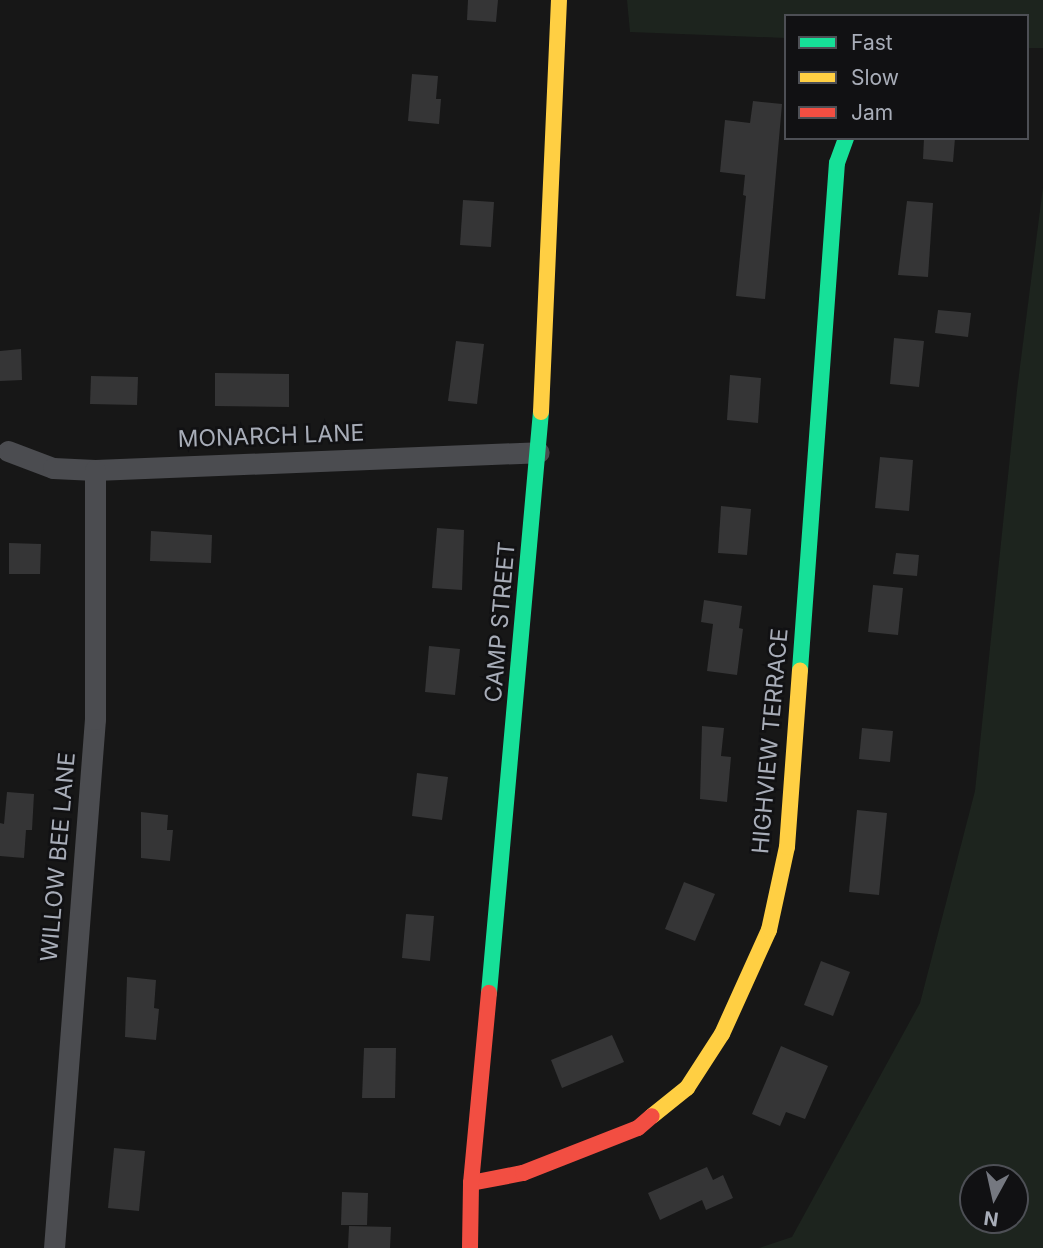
<!DOCTYPE html>
<html>
<head>
<meta charset="utf-8">
<style>
	body { margin:0 }
	#map { position:relative; width:1043px; height:1248px; overflow:hidden; background:#171717; font-family:Inter,sans-serif }
	div>[style] { position:absolute }
	[style*='--x'] { left:calc(var(--x)*1px); top:calc(var(--y)*1px); width:calc(var(--w)*1px); rotate:calc(var(--a)*1deg) }
	.green>* { inset:0; background:#1d241e }
	.building>* { inset:0; background:#353536 }
	.street>* { height:21px; margin:-10.5px; padding:0 10.5px; transform-origin:10.5px; border-radius:10.5px; background:#4b4c50 }
	.fast>* { height:16px; margin:-8px; padding:0 8px; transform-origin:8px; border-radius:8px; background:#16e098 }
	.slow>* { height:16px; margin:-8px; padding:0 8px; transform-origin:8px; border-radius:8px; background:#ffcf43 }
	.jam>* { height:16px; margin:-8px; padding:0 8px; transform-origin:8px; border-radius:8px; background:#f24e42 }
	span { translate:-50% -50%; white-space:nowrap; text-align:center; line-height:1.15; -webkit-text-stroke:5px #111113; paint-order:stroke }
	.street-label { font-size:23px; color:#a8adb8 }
	.legend { position:absolute; left:784px; top:14px; width:245px; height:126px; box-sizing:border-box; background:#111113; border:2px solid #4d4f55; margin:0; padding:9px 12px; list-style:none; font-size:21px; color:#a8adb8 }
	.legend li { display:flex; align-items:center; gap:14px; height:35px }
	.legend b { width:35px; border:2px solid #4d4f55 }
	.north { position:absolute; left:959px; top:1164px; width:70px; height:70px; box-sizing:border-box; background:#111113; border:2px solid #4d4f55; border-radius:50%; rotate:188deg; font-size:19px; font-weight:700; line-height:28px; text-align:center; color:#a8adb8 }
	.north::after { content:''; display:block; margin:auto; width:24px; height:32px; background:#757880; clip-path:polygon(50% 0,100% 100%,50% 72%,0 100%) }
</style>
</head>
<body>
<div id="map">
	<div class="green">
		<i style="clip-path:polygon(627px 0,1043px 0,1043px 48px,1027px 48px,1027px 16px,786px 16px,786px 38px,630px 32px)"></i>
		<i style="clip-path:polygon(evenodd,1043px 187px,1043px 1248px,759px 1248px,792px 1237px,920px 1003px,975px 791px,1017px 390px,1043px 187px,1015px 1178px,1015px 1220px,973px 1220px,973px 1178px,1015px 1178px)"></i>
	</div>
	<div class="building">
		<i style="clip-path:polygon(468px 0,498px 0,496px 22px,467px 20px)"></i>
		<i style="clip-path:polygon(412px 74px,438px 76px,436px 99px,441px 99px,439px 124px,408px 121px)"></i>
		<i style="clip-path:polygon(753px 101px,782px 104px,765px 299px,736px 296px,746px 196px,743px 195px,745px 175px,720px 172px,725px 120px,750px 123px)"></i>
		<i style="clip-path:polygon(924px 138px,955px 138px,953px 162px,923px 159px)"></i>
		<i style="clip-path:polygon(463px 200px,494px 202px,491px 247px,460px 245px)"></i>
		<i style="clip-path:polygon(907px 201px,933px 203px,928px 277px,898px 275px)"></i>
		<i style="clip-path:polygon(938px 310px,971px 313px,968px 337px,935px 333px)"></i>
		<i style="clip-path:polygon(894px 338px,924px 341px,919px 387px,890px 384px)"></i>
		<i style="clip-path:polygon(456px 341px,484px 344px,477px 404px,448px 401px)"></i>
		<i style="clip-path:polygon(21px 349px,22px 380px,0 381px,0 351px)"></i>
		<i style="clip-path:polygon(215px 373px,289px 374px,289px 407px,215px 406px)"></i>
		<i style="clip-path:polygon(730px 375px,761px 378px,758px 423px,727px 420px)"></i>
		<i style="clip-path:polygon(91px 376px,138px 377px,137px 405px,90px 404px)"></i>
		<i style="clip-path:polygon(880px 457px,913px 460px,909px 511px,875px 508px)"></i>
		<i style="clip-path:polygon(721px 506px,751px 509px,747px 555px,718px 553px)"></i>
		<i style="clip-path:polygon(437px 528px,464px 530px,462px 590px,432px 588px)"></i>
		<i style="clip-path:polygon(151px 531px,212px 535px,211px 563px,150px 561px)"></i>
		<i style="clip-path:polygon(9px 543px,41px 544px,40px 574px,9px 574px)"></i>
		<i style="clip-path:polygon(896px 553px,919px 555px,917px 576px,893px 574px)"></i>
		<i style="clip-path:polygon(873px 585px,903px 588px,898px 635px,868px 632px)"></i>
		<i style="clip-path:polygon(704px 600px,742px 606px,739px 628px,743px 629px,737px 675px,707px 671px,713px 624px,701px 622px)"></i>
		<i style="clip-path:polygon(429px 646px,460px 649px,455px 695px,425px 692px)"></i>
		<i style="clip-path:polygon(702px 726px,724px 728px,721px 756px,731px 757px,727px 802px,700px 799px)"></i>
		<i style="clip-path:polygon(862px 728px,893px 731px,890px 762px,859px 759px)"></i>
		<i style="clip-path:polygon(417px 773px,448px 777px,442px 820px,412px 816px)"></i>
		<i style="clip-path:polygon(7px 792px,34px 794px,32px 830px,26px 830px,24px 858px,0 856px,0 823px,4px 824px)"></i>
		<i style="clip-path:polygon(857px 810px,887px 813px,879px 895px,849px 892px)"></i>
		<i style="clip-path:polygon(141px 812px,168px 815px,167px 830px,173px 830px,170px 861px,141px 858px)"></i>
		<i style="clip-path:polygon(684px 882px,715px 894px,695px 941px,665px 929px)"></i>
		<i style="clip-path:polygon(406px 914px,434px 916px,430px 961px,402px 958px)"></i>
		<i style="clip-path:polygon(821px 961px,850px 972px,833px 1016px,804px 1005px)"></i>
		<i style="clip-path:polygon(127px 977px,156px 980px,154px 1008px,159px 1009px,156px 1040px,125px 1037px)"></i>
		<i style="clip-path:polygon(612px 1035px,624px 1062px,562px 1088px,551px 1060px)"></i>
		<i style="clip-path:polygon(781px 1046px,828px 1066px,805px 1119px,786px 1112px,780px 1126px,752px 1114px)"></i>
		<i style="clip-path:polygon(364px 1048px,396px 1048px,395px 1098px,362px 1098px)"></i>
		<i style="clip-path:polygon(114px 1148px,145px 1151px,139px 1211px,108px 1208px)"></i>
		<i style="clip-path:polygon(707px 1167px,713px 1180px,723px 1175px,733px 1198px,706px 1210px,702px 1200px,660px 1220px,648px 1193px)"></i>
		<i style="clip-path:polygon(342px 1192px,368px 1193px,367px 1225px,341px 1225px)"></i>
		<i style="clip-path:polygon(349px 1226px,391px 1227px,390px 1248px,348px 1248px)"></i>
	</div>
	<div class="street">
		<i style="--x:8;--y:451;--w:48;--a:20.7"></i>
		<i style="--x:53;--y:468;--w:42;--a:2.7"></i>
		<i style="--x:95;--y:470;--w:444;--a:-2.3"></i>
		<i style="--x:54;--y:1248;--w:531;--a:-85.57"></i>
		<i style="--x:95;--y:719;--w:249;--a:-90"></i>
	</div>
	<div class="fast">
		<i style="--x:800;--y:670;--w:508;--a:-85.83"></i>
		<i style="--x:837;--y:163;--w:27;--a:-70"></i>
		<i style="--x:489;--y:993;--w:583;--a:-84.89"></i>
	</div>
	<div class="slow">
		<i style="--x:541;--y:412;--w:412;--a:-87.5"></i>
		<i style="--x:652;--y:1116;--w:45;--a:-38.7"></i>
		<i style="--x:687;--y:1088;--w:64;--a:-57.1"></i>
		<i style="--x:722;--y:1034;--w:114;--a:-65.7"></i>
		<i style="--x:769;--y:930;--w:85;--a:-77.8"></i>
		<i style="--x:787;--y:847;--w:177;--a:-85.8"></i>
	</div>
	<div class="jam">
		<i style="--x:471;--y:1183;--w:53;--a:-10.9"></i>
		<i style="--x:523;--y:1173;--w:123;--a:-21.4"></i>
		<i style="--x:638;--y:1128;--w:18;--a:-41"></i>
		<i style="--x:470;--y:1248;--w:65;--a:-89.1"></i>
		<i style="--x:471;--y:1183;--w:191;--a:-84.6"></i>
	</div>
	<div class="street-label">
		<span style="left:271px;top:436px;rotate:-2deg">MONARCH LANE</span>
		<span style="left:500px;top:622px;rotate:-85deg">CAMP STREET</span>
		<span style="left:770px;top:741px;rotate:-85deg">HIGHVIEW TERRACE</span>
		<span style="left:58px;top:857px;rotate:-85deg">WILLOW BEE LANE</span>
	</div>
	<ul class="legend">
	<li><b style="height:9px;background:#16e098"></b>Fast</li>
	<li><b style="height:9px;background:#ffcf43"></b>Slow</li>
	<li><b style="height:9px;background:#f24e42"></b>Jam</li>
	</ul>
	<div class="north">N</div>
</div>
</body>
</html>
